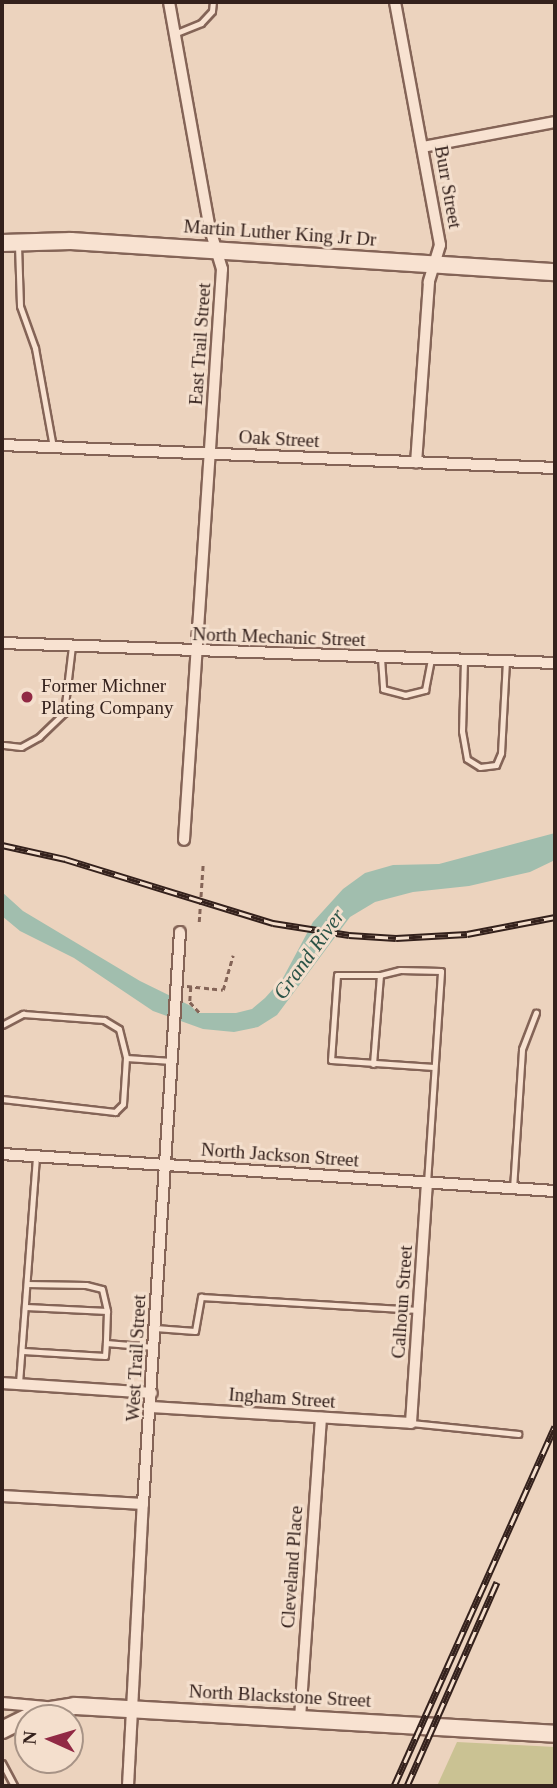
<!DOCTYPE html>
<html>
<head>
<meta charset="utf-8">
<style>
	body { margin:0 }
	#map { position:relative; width:557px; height:1788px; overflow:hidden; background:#ecd3be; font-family:"Times New Roman",serif }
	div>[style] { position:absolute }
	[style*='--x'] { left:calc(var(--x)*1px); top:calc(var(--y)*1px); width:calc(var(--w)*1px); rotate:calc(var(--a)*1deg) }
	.green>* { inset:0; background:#cac293 }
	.water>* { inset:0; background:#a1beae }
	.path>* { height:2.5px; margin-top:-1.25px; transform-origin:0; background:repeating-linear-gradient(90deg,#846457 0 5px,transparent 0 8.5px) }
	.roads { filter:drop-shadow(2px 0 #846457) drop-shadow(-2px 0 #846457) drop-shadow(0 2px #846457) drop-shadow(0 -2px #846457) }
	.lane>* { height:5px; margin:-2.5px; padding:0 2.5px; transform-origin:2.5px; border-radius:2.5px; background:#f8e2d1 }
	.street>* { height:10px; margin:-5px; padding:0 5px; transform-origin:5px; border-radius:5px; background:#f8e2d1 }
	.secondary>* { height:16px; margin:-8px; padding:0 8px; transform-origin:8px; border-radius:8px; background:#f8e2d1 }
	.rail>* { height:7px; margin-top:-3.5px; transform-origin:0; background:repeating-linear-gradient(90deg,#f4dfcd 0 13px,#34211c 0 26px); box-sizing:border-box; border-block:2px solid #34211c }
	.dots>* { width:19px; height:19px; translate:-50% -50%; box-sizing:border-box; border:4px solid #f4dfcd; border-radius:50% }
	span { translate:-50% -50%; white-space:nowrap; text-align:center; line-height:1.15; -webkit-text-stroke:6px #f4dfcd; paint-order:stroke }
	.street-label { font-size:19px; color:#34211c }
	.poi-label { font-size:19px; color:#34211c }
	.left { translate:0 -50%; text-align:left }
	.water-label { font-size:21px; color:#2b5347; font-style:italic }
	.frame { position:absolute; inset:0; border:4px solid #34211c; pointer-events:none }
	.north { position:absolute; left:14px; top:1704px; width:70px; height:70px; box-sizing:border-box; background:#f4dfcd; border:2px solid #a79386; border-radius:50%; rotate:274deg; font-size:19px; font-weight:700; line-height:28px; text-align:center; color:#34211c }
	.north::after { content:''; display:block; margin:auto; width:24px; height:32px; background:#912944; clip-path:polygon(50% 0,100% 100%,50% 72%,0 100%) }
</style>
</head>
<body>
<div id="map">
	<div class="green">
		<i style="clip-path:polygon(457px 1742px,555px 1747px,555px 1786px,437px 1786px)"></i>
	</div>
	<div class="water">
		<i style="clip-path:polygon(555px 833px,555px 860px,530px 872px,469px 886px,413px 892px,375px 902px,350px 917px,277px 1015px,258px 1027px,234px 1032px,203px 1029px,153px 1011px,74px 958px,20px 931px,2px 916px,2px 892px,23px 911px,140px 981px,191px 1006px,198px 1013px,236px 1013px,252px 1009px,265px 998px,283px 978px,313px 922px,343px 889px,365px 873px,393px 865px,439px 864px)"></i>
	</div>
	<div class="path">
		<i style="--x:199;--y:922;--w:58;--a:-86.1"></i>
		<i style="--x:187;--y:986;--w:36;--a:6"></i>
		<i style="--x:223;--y:990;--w:36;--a:-74"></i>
		<i style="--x:191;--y:987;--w:15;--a:94"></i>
		<i style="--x:190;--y:1002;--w:15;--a:48"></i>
	</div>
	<div class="roads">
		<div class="lane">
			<i style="--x:174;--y:34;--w:29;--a:-22"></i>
			<i style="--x:201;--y:23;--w:16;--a:-47"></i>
			<i style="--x:212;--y:11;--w:9;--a:-84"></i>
			<i style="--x:18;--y:245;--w:61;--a:88.1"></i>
			<i style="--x:20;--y:306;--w:45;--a:70.3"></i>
			<i style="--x:35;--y:348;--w:101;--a:79.7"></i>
			<i style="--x:381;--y:658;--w:31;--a:86"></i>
			<i style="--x:383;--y:689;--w:23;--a:15"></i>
			<i style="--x:405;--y:695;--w:21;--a:-14"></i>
			<i style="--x:425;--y:690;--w:31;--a:-79"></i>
			<i style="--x:464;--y:660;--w:71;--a:91.6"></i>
			<i style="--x:462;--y:731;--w:28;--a:80"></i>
			<i style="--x:467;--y:759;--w:15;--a:32"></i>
			<i style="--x:480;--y:767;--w:16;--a:-7"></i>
			<i style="--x:496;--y:765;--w:13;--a:-67"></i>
			<i style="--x:501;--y:753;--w:91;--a:-86.9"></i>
			<i style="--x:4;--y:745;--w:17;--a:7"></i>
			<i style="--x:21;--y:747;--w:21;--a:-29"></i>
			<i style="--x:39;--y:737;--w:35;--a:-44"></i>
			<i style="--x:64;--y:713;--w:67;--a:-83.2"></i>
			<i style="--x:2;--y:1025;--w:24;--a:-28"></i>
			<i style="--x:23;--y:1014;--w:81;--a:4.2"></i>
			<i style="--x:104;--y:1020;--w:17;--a:31"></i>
			<i style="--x:119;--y:1029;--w:30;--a:76"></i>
			<i style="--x:126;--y:1058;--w:46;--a:3.7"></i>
			<i style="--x:373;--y:1064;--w:89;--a:-85.5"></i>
			<i style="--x:2;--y:1099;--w:114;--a:6.6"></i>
			<i style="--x:115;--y:1112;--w:11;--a:-45"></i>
			<i style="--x:123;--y:1104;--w:46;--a:-86.3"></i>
			<i style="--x:427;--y:1183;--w:212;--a:-86.2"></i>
			<i style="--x:441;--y:971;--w:41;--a:-178.6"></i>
			<i style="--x:400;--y:970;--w:21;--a:166"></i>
			<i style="--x:380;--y:975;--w:43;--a:180"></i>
			<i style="--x:337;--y:975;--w:85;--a:94"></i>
			<i style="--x:331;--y:1060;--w:103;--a:3.9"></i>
			<i style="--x:513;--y:1189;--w:140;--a:-86.3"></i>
			<i style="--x:522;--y:1049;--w:39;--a:-69"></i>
			<i style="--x:27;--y:1284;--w:59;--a:1"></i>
			<i style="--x:86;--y:1285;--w:16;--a:14"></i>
			<i style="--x:102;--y:1289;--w:23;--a:77"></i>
			<i style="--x:26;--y:1307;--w:81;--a:2.8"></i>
			<i style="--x:107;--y:1311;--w:32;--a:92"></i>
			<i style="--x:155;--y:1328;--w:40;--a:4.3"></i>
			<i style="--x:195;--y:1331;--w:35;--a:-80"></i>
			<i style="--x:201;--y:1297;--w:218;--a:3.4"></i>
			<i style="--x:23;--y:1351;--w:82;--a:3.5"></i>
			<i style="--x:105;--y:1356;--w:13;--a:-86"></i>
			<i style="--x:106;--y:1343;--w:48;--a:4.8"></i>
			<i style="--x:19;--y:1383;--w:228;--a:-85.7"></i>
			<i style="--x:411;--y:1423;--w:108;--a:5.9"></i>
			<i style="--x:2;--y:1763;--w:26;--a:62"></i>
		</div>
		<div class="street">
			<i style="--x:169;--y:2;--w:231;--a:79.8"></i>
			<i style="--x:210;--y:229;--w:42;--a:73.3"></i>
			<i style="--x:222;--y:269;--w:572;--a:93.81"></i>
			<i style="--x:395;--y:2;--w:247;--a:79.5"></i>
			<i style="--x:440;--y:245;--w:39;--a:107"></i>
			<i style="--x:429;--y:282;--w:181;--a:94.1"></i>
			<i style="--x:423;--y:147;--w:134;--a:-10.7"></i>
			<i style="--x:2;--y:445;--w:553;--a:2.38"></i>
			<i style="--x:2;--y:643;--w:553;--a:2.07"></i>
			<i style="--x:2;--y:1154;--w:554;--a:3.83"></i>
			<i style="--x:2;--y:1383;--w:150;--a:3.8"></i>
			<i style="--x:151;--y:1407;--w:260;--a:3.5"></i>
			<i style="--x:411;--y:1423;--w:241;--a:-86.2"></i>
			<i style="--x:2;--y:1496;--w:141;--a:3.2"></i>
			<i style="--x:2;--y:1703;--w:44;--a:5.2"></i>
			<i style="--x:300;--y:1718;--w:301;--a:-86"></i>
			<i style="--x:128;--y:1786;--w:282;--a:-87"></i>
			<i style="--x:143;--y:1504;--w:573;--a:-86.3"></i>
		</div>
		<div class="secondary">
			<i style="--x:2;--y:243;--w:69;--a:-1.7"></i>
			<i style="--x:71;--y:241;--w:485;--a:3.7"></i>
			<i style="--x:2;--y:1730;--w:40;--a:-26.6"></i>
			<i style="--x:38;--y:1712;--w:37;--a:-9"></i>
			<i style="--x:75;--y:1706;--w:481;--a:3.3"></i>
		</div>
	</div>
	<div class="rail">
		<i style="--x:2;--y:845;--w:65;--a:12.5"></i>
		<i style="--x:65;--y:859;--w:218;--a:17.1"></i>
		<i style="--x:273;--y:923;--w:77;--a:9"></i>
		<i style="--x:349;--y:935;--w:47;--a:3.7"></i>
		<i style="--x:396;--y:938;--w:71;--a:-3.2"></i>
		<i style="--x:467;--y:934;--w:90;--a:-10.9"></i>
		<i style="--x:394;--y:1786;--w:394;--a:-65.9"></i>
		<i style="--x:407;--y:1786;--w:223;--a:-66.2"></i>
	</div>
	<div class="dots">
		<i style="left:27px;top:697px;background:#912944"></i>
	</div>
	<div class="street-label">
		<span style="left:448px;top:187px;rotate:80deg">Burr Street</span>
		<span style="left:280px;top:233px;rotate:4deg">Martin Luther King Jr Dr</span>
		<span style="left:200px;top:344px;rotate:-86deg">East Trail Street</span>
		<span style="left:279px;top:439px;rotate:3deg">Oak Street</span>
		<span style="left:279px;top:637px;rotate:2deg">North Mechanic Street</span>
		<span style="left:280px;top:1155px;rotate:4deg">North Jackson Street</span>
		<span style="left:402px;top:1302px;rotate:-86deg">Calhoun Street</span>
		<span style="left:136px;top:1358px;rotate:-87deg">West Trail Street</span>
		<span style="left:282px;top:1398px;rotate:4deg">Ingham Street</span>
		<span style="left:292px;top:1567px;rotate:-86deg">Cleveland Place</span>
		<span style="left:280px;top:1696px;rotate:3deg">North Blackstone Street</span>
	</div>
	<div class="poi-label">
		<span class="left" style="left:41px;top:697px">Former Michner<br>Plating Company</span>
	</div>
	<div class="water-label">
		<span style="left:309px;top:954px;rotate:-54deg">Grand River</span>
	</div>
	<div class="frame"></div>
	<div class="north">N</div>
</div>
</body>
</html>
